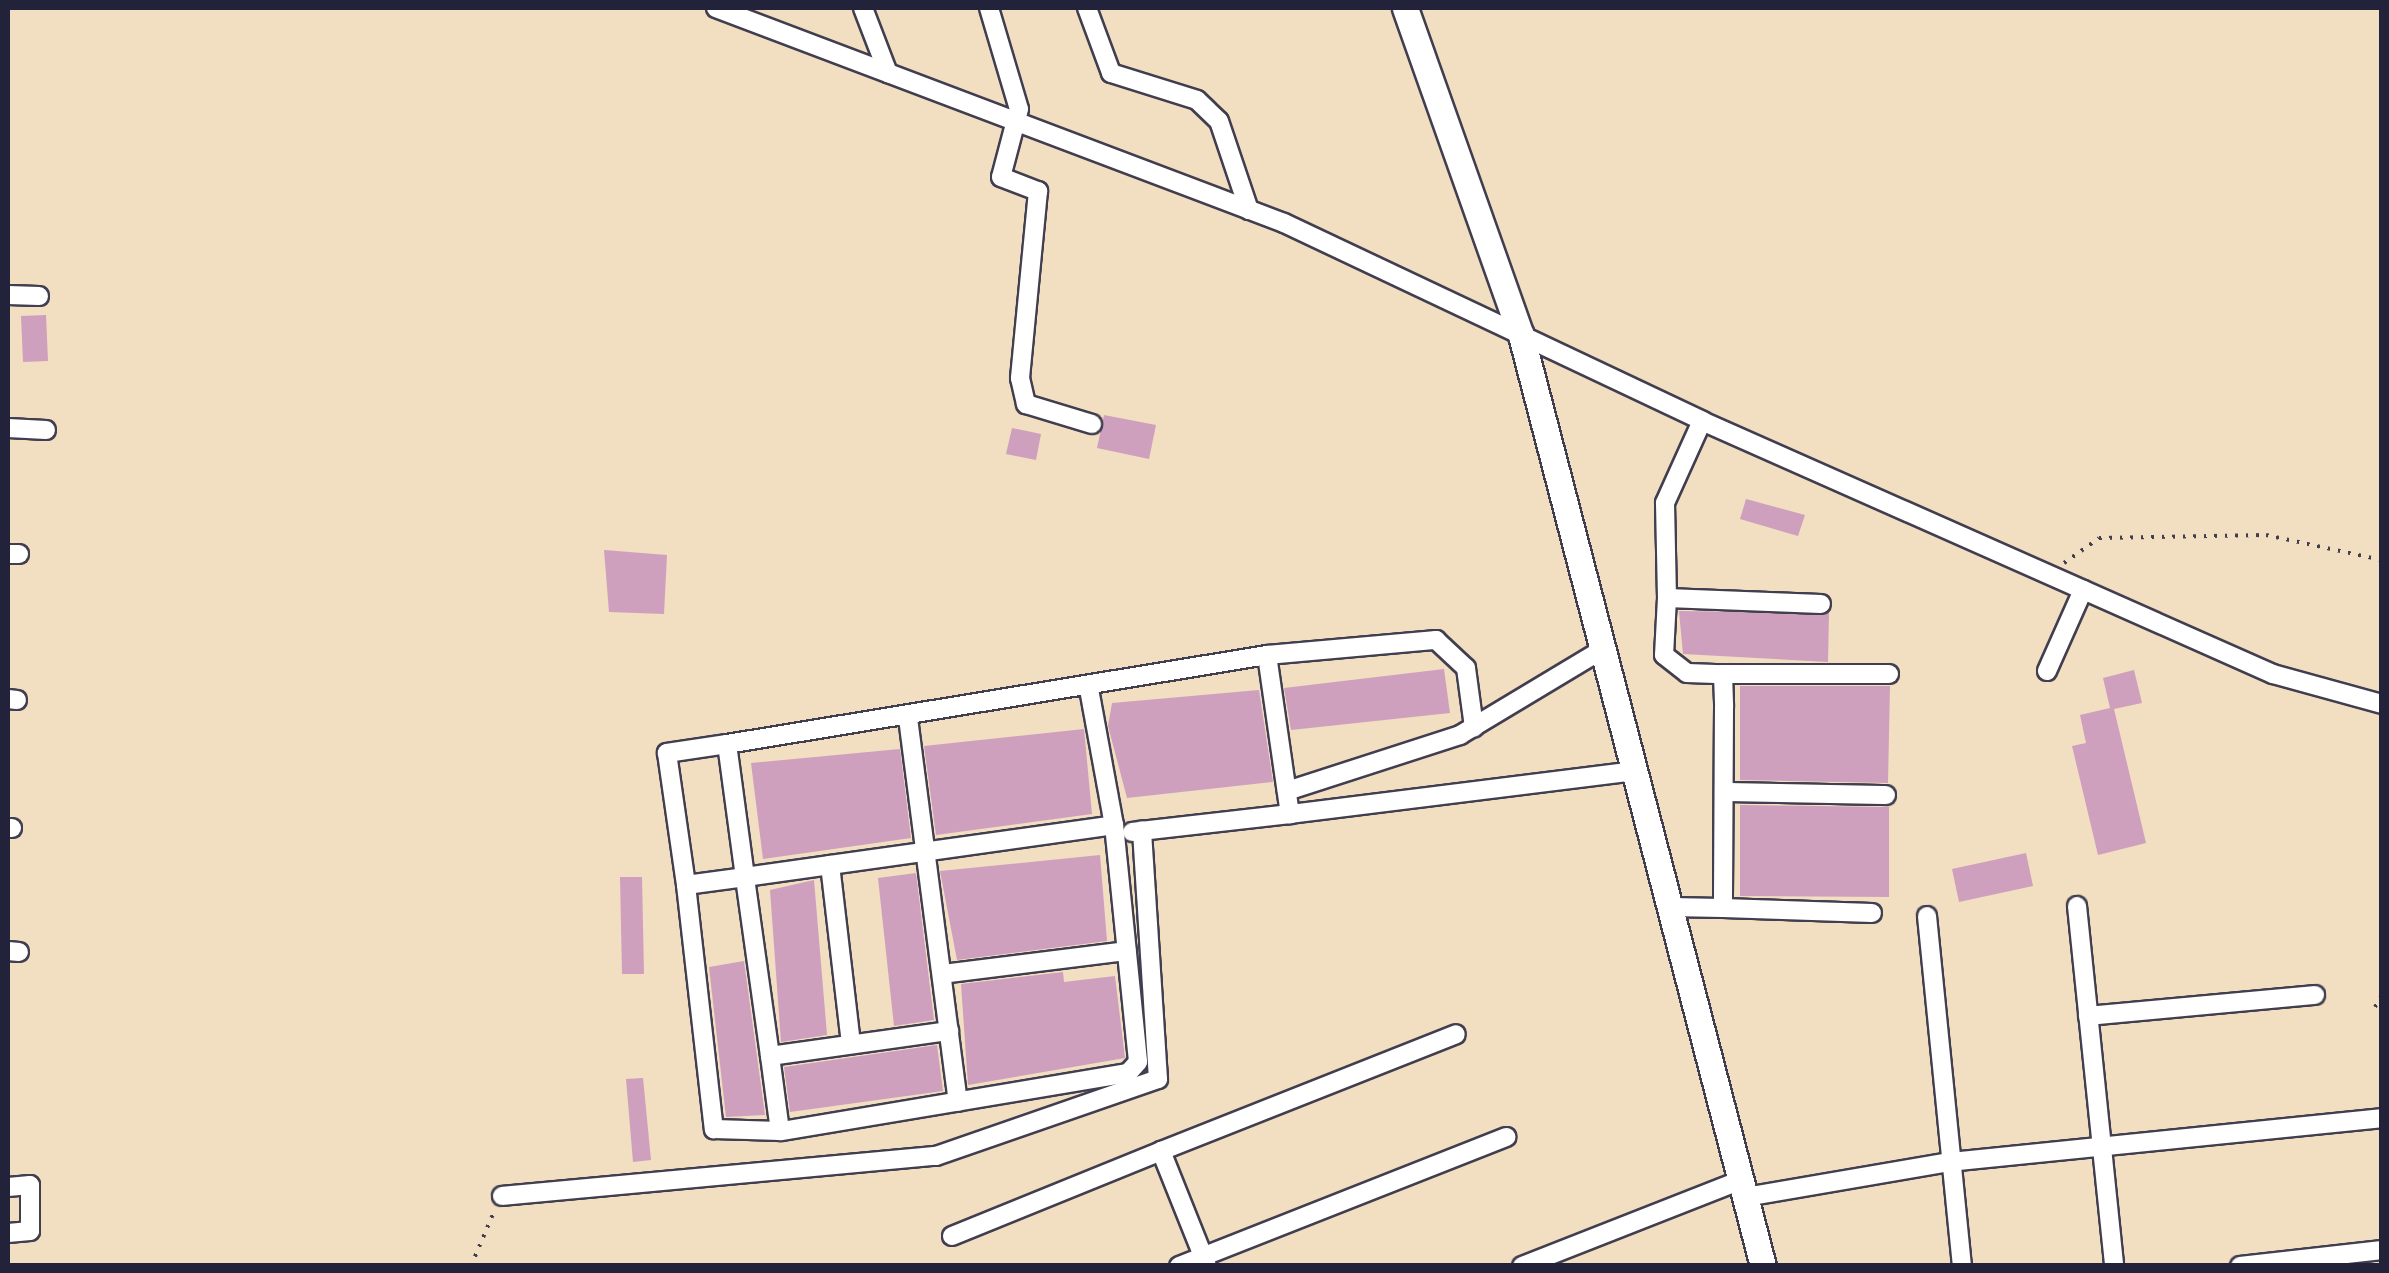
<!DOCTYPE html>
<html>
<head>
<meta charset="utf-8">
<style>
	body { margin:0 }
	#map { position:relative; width:2389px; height:1273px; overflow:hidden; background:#f2dec1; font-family:"Balsamiq Sans",sans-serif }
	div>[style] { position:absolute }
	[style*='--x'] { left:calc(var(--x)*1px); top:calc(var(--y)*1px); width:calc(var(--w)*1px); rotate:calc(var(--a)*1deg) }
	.building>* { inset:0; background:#cea0bd }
	.path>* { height:4px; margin-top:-2px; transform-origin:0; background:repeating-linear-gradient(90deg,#413e4f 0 2.5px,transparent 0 10.5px) }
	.roads { filter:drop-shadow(2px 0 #413e4f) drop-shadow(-2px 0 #413e4f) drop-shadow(0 2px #413e4f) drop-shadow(0 -2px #413e4f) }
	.street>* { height:18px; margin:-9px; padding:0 9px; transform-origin:9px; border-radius:9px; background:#fff }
	.secondary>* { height:25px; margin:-12.5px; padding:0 12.5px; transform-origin:12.5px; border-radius:12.5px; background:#fff }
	span { translate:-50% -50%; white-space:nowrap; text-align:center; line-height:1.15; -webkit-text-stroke:10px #f6f6f2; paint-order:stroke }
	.frame { position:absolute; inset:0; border:10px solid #22223b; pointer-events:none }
</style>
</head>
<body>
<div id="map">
	<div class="building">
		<i style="clip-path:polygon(46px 315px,48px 361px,23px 362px,21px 316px)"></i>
		<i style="clip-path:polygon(1104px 415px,1156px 425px,1149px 459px,1097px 448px)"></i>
		<i style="clip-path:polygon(1012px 428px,1041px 434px,1036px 460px,1006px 454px)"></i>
		<i style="clip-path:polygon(1746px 499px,1805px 515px,1798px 536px,1740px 519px)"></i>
		<i style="clip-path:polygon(604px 550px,667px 555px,664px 614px,609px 612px)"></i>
		<i style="clip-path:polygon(1679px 611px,1829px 613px,1828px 662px,1683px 654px)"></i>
		<i style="clip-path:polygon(1444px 669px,1450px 713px,1291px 730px,1284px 688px)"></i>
		<i style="clip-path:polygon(2134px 670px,2142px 703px,2114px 709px,2146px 843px,2098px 855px,2072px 746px,2086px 743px,2080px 715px,2110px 708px,2103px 678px)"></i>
		<i style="clip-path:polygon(1740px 686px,1890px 686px,1888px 783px,1740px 780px)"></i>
		<i style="clip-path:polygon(1259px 690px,1273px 782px,1127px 798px,1108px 726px,1112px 703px)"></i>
		<i style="clip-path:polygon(1084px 729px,1092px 814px,936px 835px,924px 746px)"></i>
		<i style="clip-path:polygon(900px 749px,911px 838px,763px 859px,751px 763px)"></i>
		<i style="clip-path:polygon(1740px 805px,1889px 807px,1889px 897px,1740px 896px)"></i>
		<i style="clip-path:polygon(2026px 853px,2033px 886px,1959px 902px,1952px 869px)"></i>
		<i style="clip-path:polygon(1100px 855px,1107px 941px,957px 960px,940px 871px)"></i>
		<i style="clip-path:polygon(916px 873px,934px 1020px,894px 1026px,878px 878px)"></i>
		<i style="clip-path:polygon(620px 877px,642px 877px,644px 974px,622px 974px)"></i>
		<i style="clip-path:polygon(814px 880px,827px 1035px,781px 1042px,770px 890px)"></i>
		<i style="clip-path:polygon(744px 961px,765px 1115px,726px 1117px,709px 967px)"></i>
		<i style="clip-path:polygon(1063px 972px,1064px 982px,1115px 976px,1125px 1058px,968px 1085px,961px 984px)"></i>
		<i style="clip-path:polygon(937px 1045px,943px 1091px,790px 1112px,784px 1067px)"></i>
		<i style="clip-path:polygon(643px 1078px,651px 1160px,633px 1162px,626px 1079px)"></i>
	</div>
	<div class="path">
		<i style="--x:2064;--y:563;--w:43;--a:-35.5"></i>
		<i style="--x:2099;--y:538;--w:167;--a:-1"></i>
		<i style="--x:2266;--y:535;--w:119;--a:12.2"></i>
		<i style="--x:2375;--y:1007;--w:14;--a:-60"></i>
		<i style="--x:471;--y:1266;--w:56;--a:-67.1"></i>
	</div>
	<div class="roads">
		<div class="street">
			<i style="--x:716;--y:8;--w:607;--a:20.73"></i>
			<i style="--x:1284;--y:223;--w:463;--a:25.3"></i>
			<i style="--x:1702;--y:421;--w:625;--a:23.9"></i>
			<i style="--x:2273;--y:674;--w:113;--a:15.4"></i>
			<i style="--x:863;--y:8;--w:70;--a:69"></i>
			<i style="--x:989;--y:8;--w:105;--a:73.5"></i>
			<i style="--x:1019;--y:109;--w:70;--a:104.8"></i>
			<i style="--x:1001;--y:177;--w:40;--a:21"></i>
			<i style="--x:1038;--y:191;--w:188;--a:95.5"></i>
			<i style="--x:1020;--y:378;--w:27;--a:77"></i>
			<i style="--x:1026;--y:404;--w:69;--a:16.9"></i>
			<i style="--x:1087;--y:8;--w:69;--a:69.7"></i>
			<i style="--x:1111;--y:73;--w:90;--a:17.4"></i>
			<i style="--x:1197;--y:100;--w:30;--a:44"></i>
			<i style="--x:1219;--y:121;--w:94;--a:71.4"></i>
			<i style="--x:8;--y:295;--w:31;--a:2"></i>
			<i style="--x:1702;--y:421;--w:90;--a:114.3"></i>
			<i style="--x:1665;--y:503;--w:95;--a:88.8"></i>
			<i style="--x:1667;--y:598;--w:154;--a:2.2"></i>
			<i style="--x:8;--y:428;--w:38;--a:3"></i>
			<i style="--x:8;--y:554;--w:11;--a:0"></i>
			<i style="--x:1667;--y:598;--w:57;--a:93"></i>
			<i style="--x:1664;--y:655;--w:29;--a:38"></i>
			<i style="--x:1687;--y:673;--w:36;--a:2"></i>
			<i style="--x:1723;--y:674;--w:33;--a:88"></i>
			<i style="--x:1724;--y:707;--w:201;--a:90.3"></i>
			<i style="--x:1723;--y:908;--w:53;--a:-178.9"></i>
			<i style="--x:1267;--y:655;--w:161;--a:81.8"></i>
			<i style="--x:1290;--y:814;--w:347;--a:-7.1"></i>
			<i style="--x:2047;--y:671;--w:89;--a:-66"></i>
			<i style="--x:1723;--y:674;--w:166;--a:0"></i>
			<i style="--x:1089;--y:689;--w:138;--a:79.6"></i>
			<i style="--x:8;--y:699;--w:9;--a:6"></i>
			<i style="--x:908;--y:718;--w:387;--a:82.6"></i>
			<i style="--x:727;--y:744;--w:61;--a:171.5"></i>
			<i style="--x:667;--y:753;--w:133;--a:81.8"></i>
			<i style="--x:686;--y:885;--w:60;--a:-7.7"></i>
			<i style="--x:745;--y:877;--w:86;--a:-8"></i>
			<i style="--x:830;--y:865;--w:287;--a:-8"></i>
			<i style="--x:1114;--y:825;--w:238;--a:84.2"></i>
			<i style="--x:1138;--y:1062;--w:15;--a:132"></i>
			<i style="--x:1128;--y:1073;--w:353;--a:170.5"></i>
			<i style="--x:780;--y:1131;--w:76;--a:-97.6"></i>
			<i style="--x:770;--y:1056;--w:181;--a:-98"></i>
			<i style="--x:745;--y:877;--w:134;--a:-97.7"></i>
			<i style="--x:727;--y:744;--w:547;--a:-9.36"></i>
			<i style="--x:1267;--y:655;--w:170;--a:-5.1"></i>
			<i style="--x:1436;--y:640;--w:41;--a:43"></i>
			<i style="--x:1466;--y:668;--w:60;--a:82.3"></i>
			<i style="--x:1287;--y:791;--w:182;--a:-17.9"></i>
			<i style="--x:1460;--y:735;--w:167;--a:-31"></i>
			<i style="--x:1724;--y:792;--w:162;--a:1.1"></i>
			<i style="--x:8;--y:828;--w:4;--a:0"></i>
			<i style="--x:1132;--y:832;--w:159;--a:-6.5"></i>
			<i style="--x:830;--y:865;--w:180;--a:83.3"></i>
			<i style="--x:686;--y:885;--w:246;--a:83.5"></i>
			<i style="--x:714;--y:1129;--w:66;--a:1.7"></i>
			<i style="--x:2077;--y:906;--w:362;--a:84.1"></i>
			<i style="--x:1723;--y:908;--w:149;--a:1.9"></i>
			<i style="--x:1927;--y:916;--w:352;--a:84.3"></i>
			<i style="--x:8;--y:951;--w:11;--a:5"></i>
			<i style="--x:942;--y:974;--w:186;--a:-7.1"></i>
			<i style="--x:2088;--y:1016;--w:228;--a:-5.3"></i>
			<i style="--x:770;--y:1056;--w:181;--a:-8"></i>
			<i style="--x:8;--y:1187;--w:22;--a:-5"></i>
			<i style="--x:30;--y:1185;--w:46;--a:90"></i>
			<i style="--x:30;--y:1231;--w:22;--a:175"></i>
			<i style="--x:502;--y:1196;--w:436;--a:-5.3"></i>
			<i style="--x:936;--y:1156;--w:235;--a:-19.1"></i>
			<i style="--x:1158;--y:1079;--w:249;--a:-93.7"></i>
			<i style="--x:1745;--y:1197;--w:208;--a:-9.7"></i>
			<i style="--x:1950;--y:1162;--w:434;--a:-5.8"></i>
			<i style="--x:952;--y:1236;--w:226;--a:-22.1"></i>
			<i style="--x:1179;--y:1266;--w:352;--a:-21.5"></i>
			<i style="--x:1207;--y:1266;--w:124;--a:-111.8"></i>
			<i style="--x:1161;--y:1151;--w:317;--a:-21.6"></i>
			<i style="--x:1522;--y:1266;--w:235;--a:-21.4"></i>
			<i style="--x:2240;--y:1266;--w:143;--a:-6.4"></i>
		</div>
		<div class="secondary">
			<i style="--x:1405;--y:8;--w:347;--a:70.5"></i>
			<i style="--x:1521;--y:335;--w:962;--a:75.43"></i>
		</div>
	</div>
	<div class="frame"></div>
</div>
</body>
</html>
